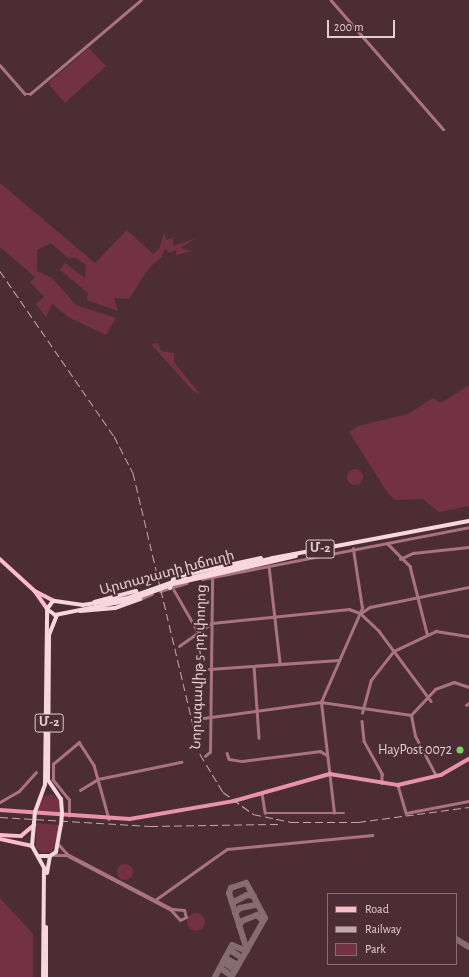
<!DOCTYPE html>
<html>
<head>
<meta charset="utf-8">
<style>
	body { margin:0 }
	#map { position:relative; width:469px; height:977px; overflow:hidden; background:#4c2d35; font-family:"Alegreya Sans","Noto Sans Armenian",sans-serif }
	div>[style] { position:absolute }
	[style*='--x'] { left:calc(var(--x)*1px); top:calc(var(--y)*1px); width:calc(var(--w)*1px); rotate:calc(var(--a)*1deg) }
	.green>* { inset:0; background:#723145 }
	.round { border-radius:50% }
	.taxiway>* { height:6px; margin:-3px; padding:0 3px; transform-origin:3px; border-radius:3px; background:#866b72 }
	.minor>* { height:2.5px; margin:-1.25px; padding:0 1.25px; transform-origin:1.25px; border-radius:1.25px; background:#a97381 }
	.tertiary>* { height:3px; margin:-1.5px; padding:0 1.5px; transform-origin:1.5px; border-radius:1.5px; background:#a97381 }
	.secondary>* { height:3.5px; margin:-1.75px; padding:0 1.75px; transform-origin:1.75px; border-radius:1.75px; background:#e893aa }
	.primary>* { height:3.5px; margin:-1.75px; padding:0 1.75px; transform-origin:1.75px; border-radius:1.75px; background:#ffbccd }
	.trunk>* { height:4px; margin:-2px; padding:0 2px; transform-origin:2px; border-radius:2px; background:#f8d6de }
	.rail>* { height:1px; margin-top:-0.5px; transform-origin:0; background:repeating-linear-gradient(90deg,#c0a9af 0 8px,transparent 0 12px) }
	.trunk-bridge>* { height:4px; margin:-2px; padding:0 2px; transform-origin:2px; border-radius:2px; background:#f8d6de }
	.dots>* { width:11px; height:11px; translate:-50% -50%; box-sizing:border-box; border:2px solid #4c2d35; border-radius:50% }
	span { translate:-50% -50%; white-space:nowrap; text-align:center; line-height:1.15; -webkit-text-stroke:4px #4c2d35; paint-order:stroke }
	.shield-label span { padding:1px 3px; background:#4c2d35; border:1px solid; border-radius:3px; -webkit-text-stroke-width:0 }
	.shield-label { font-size:13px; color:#e2cdd2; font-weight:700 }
	.street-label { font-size:14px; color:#e2cdd2 }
	.poi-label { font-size:14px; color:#e2cdd2 }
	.right { translate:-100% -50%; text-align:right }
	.legend { position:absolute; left:327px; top:893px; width:130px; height:72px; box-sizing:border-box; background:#4c2d35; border:1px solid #886d74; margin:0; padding:5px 7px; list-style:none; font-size:12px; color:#e2cdd2 }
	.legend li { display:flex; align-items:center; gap:8px; height:20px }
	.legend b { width:20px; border:1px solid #886d74 }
	.scale { position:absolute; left:327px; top:20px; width:68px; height:18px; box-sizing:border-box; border:2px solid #e2cdd2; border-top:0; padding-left:5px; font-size:12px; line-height:14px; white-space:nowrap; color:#e2cdd2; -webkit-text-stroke:3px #4c2d35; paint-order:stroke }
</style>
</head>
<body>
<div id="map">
	<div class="green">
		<i style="clip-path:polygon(89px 48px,106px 66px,65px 103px,48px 83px)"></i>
		<i style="clip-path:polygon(0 183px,95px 263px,127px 230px,153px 254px,159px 249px,164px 233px,167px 240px,173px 238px,173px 246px,196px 238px,181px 248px,192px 251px,176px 255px,176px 250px,169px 253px,165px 248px,162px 257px,149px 268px,129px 299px,114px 298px,118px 311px,87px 300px,88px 293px,60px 270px,65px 263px,85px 278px,86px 265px,74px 257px,69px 259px,51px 243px,37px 250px,37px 271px,52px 278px,76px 305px,116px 318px,106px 335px,68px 317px,52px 304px,46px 317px,36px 304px,44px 297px,30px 282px,35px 277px,0 247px)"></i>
		<i style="clip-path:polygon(158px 343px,161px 351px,174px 353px,174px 362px,200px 394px,193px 391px,151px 344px)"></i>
		<i style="clip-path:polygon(469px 385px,469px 506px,439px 512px,423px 499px,396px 500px,389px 495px,349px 432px,358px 426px,408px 414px,433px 398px,441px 403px)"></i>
		<i class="round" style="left:347px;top:469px;width:16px;height:16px"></i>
		<i style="clip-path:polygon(52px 794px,59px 800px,59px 813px,37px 812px,41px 797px)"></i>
		<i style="clip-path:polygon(36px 823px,59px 825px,57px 845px,51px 852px,43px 853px,36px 848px)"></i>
		<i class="round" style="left:117px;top:864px;width:16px;height:16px"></i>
		<i style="clip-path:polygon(0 898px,33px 934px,33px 977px,0 977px)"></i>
		<i class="round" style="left:187px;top:913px;width:18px;height:18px"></i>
	</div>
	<div class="taxiway">
		<i style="--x:232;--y:903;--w:17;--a:-28"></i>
		<i style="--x:247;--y:895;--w:7;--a:8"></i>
		<i style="--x:235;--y:913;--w:7;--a:-45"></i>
		<i style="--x:240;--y:908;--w:16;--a:-11"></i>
		<i style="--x:239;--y:926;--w:6;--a:-59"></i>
		<i style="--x:242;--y:921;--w:16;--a:-22"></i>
		<i style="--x:257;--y:915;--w:8;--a:45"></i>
		<i style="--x:456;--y:939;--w:15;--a:32"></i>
		<i style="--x:230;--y:950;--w:14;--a:34"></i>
		<i style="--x:225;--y:958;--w:15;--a:28"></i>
		<i style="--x:223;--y:962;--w:14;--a:34"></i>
		<i style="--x:220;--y:968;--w:14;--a:34"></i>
		<i style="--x:215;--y:977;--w:36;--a:-62"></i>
		<i style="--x:232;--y:945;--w:15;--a:23"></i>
		<i style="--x:231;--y:977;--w:7;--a:-56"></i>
		<i style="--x:235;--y:971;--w:61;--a:-60.5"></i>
		<i style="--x:265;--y:918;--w:40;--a:-118"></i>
		<i style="--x:246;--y:883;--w:16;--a:162"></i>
		<i style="--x:231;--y:888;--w:5;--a:112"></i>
		<i style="--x:229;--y:893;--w:60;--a:72.5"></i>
	</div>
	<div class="minor">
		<i style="--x:331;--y:0;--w:171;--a:49"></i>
		<i style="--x:0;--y:65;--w:38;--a:49"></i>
		<i style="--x:25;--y:94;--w:5;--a:0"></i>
		<i style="--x:30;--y:94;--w:145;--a:-40.3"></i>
		<i style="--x:387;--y:543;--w:33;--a:45"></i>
		<i style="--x:410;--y:566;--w:69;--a:75.8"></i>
		<i style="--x:400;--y:559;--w:14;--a:-25"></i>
		<i style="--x:413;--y:553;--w:56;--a:-6.1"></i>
		<i style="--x:269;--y:566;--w:98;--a:83.5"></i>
		<i style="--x:174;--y:590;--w:46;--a:60.1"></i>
		<i style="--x:361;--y:613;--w:11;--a:-34"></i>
		<i style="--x:370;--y:607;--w:101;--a:-11.4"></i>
		<i style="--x:179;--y:646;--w:40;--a:-34.9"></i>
		<i style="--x:212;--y:623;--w:138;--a:-5.8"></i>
		<i style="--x:349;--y:609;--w:12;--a:20"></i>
		<i style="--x:360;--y:613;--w:26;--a:43"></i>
		<i style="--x:379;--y:631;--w:87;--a:53.4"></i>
		<i style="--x:254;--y:666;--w:72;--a:86"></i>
		<i style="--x:209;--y:669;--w:130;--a:-4"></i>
		<i style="--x:466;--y:705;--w:4;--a:-34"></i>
		<i style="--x:362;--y:713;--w:34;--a:-75"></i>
		<i style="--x:371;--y:680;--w:37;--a:-52"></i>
		<i style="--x:394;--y:651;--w:47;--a:-25.5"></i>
		<i style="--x:436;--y:631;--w:33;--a:9"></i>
		<i style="--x:196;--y:719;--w:126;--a:-7.7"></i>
		<i style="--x:321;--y:702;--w:91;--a:8.2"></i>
		<i style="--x:362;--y:721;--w:20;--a:84"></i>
		<i style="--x:364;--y:741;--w:38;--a:61"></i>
		<i style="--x:382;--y:774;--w:9;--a:90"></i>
		<i style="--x:227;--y:753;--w:6;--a:72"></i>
		<i style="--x:229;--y:759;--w:13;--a:9"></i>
		<i style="--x:242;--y:761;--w:79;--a:-7.3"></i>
		<i style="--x:320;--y:751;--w:8;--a:30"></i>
		<i style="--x:205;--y:756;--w:6;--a:-39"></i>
		<i style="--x:210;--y:752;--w:175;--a:-89.3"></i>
		<i style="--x:436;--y:776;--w:45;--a:-117.7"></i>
		<i style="--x:415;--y:736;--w:21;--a:-101"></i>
		<i style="--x:411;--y:715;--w:35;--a:-47"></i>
		<i style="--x:435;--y:689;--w:20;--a:-20"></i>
		<i style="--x:454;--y:682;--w:16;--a:18"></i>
		<i style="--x:398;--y:785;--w:29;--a:74"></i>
		<i style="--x:406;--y:813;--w:64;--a:-10.8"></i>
		<i style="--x:80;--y:790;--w:21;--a:-31"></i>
		<i style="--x:98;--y:779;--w:85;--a:-11.6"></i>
		<i style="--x:262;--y:793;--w:20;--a:81"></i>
		<i style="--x:265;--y:813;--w:79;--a:0"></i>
		<i style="--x:0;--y:802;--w:22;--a:-30"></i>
		<i style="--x:19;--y:791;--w:25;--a:-48"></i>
		<i style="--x:334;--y:813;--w:112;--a:-96.7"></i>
		<i style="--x:321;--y:702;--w:103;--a:-66.4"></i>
		<i style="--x:362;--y:608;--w:60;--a:-98.7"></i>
		<i style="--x:69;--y:816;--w:16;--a:-90"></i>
		<i style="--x:69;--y:800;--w:26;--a:-129"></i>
		<i style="--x:53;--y:780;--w:16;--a:-90"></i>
		<i style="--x:53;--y:764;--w:34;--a:-40"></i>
		<i style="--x:79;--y:742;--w:27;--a:57"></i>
		<i style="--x:94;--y:765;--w:56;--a:74.5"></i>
		<i style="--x:155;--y:900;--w:88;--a:-35.3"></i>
		<i style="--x:227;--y:849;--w:146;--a:-5.5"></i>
	</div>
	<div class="tertiary">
		<i style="--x:202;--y:579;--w:272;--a:-11"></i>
		<i style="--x:160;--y:591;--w:28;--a:-17"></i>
		<i style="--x:140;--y:599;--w:13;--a:-23"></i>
		<i style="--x:54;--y:855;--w:12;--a:0"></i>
		<i style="--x:66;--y:855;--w:119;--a:27.6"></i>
		<i style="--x:171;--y:910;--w:13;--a:48"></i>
		<i style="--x:180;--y:920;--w:7;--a:-27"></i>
		<i style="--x:186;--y:917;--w:7;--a:-106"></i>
		<i style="--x:184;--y:910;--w:12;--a:-175"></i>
		<i style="--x:172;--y:909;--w:119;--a:-152.4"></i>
		<i style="--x:67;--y:854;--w:12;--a:-132"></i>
	</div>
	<div class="secondary">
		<i style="--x:0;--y:810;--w:130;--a:4"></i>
		<i style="--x:130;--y:819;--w:106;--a:-9.8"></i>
		<i style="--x:234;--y:801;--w:100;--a:-15.7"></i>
		<i style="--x:330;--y:774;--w:69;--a:9.2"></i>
		<i style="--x:398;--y:785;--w:44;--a:-13.1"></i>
		<i style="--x:441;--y:775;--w:32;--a:-30"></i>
	</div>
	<div class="primary">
		<i style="--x:0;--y:559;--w:47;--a:42.4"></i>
		<i style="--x:35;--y:591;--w:21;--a:55"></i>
		<i style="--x:35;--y:591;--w:22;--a:27"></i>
		<i style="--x:0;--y:835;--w:21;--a:3"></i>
		<i style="--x:21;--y:836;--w:17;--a:-40"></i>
		<i style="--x:0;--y:839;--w:33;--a:12"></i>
	</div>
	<div class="trunk">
		<i style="--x:173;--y:582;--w:103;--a:-13.5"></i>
		<i style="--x:273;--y:558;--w:199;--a:-10.7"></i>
		<i style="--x:173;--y:584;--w:126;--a:-12.8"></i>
		<i style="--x:170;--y:588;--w:12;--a:-70"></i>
		<i style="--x:174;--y:577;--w:89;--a:-12.3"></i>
		<i style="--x:128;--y:598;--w:46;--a:171.2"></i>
		<i style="--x:83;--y:605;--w:30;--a:-172"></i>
		<i style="--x:53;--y:601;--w:10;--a:127"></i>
		<i style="--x:47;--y:609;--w:10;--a:37"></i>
		<i style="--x:55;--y:615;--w:76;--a:-11.3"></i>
		<i style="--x:80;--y:611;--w:35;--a:-5"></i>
		<i style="--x:115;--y:608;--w:27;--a:-20"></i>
		<i style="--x:140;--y:599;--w:9;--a:-117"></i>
		<i style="--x:136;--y:591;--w:43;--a:165.3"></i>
		<i style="--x:57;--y:615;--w:22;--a:112"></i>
		<i style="--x:49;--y:635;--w:145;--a:90.4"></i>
		<i style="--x:48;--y:780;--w:23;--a:56"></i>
		<i style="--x:61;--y:799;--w:14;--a:86"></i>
		<i style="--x:35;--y:812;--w:30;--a:-70"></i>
		<i style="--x:45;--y:784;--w:175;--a:-89.3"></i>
		<i style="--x:34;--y:823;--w:23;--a:95"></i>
		<i style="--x:32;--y:846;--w:25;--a:61"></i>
		<i style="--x:44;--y:868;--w:109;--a:90.5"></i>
		<i style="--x:40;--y:856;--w:10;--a:0"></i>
		<i style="--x:50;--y:856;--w:7;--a:-34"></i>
		<i style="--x:56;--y:852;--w:27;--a:-80"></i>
		<i style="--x:47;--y:873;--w:17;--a:-80"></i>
		<i style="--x:46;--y:977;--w:50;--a:-90"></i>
	</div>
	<div class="rail">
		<i style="--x:0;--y:271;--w:201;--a:55.4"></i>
		<i style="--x:114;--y:436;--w:42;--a:62.8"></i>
		<i style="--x:133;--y:473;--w:289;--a:76.6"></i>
		<i style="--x:200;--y:754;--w:44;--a:58.8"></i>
		<i style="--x:223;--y:792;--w:37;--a:36"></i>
		<i style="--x:253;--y:814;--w:39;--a:12"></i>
		<i style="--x:291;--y:822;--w:67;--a:0"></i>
		<i style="--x:358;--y:822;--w:112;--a:-7.7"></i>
		<i style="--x:0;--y:817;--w:150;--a:3.4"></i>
		<i style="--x:150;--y:826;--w:130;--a:-0.9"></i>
	</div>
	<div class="trunk-bridge">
		<i style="--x:128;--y:598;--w:48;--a:-19.6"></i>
		<i style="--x:130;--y:600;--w:44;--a:-20.1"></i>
		<i style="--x:34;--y:823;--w:11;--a:-85"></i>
		<i style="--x:61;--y:825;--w:12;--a:-85"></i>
	</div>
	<div class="dots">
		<i style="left:460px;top:750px;background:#73d25c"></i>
	</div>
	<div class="shield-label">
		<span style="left:320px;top:549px">Մ-2</span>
		<span style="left:49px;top:723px">Մ-2</span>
	</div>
	<div class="street-label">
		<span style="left:167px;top:573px;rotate:-15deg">Արտաշատի խճուղի</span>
		<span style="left:199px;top:667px;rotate:-88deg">Նորագավիթ 5-րդ փողոց</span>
	</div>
	<div class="poi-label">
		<span class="right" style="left:452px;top:750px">HayPost 0072</span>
	</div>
	<ul class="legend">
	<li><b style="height:5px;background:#ffbccd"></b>Road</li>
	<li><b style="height:5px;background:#c0a9af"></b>Railway</li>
	<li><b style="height:11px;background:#723145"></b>Park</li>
	</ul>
	<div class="scale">200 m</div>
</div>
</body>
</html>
